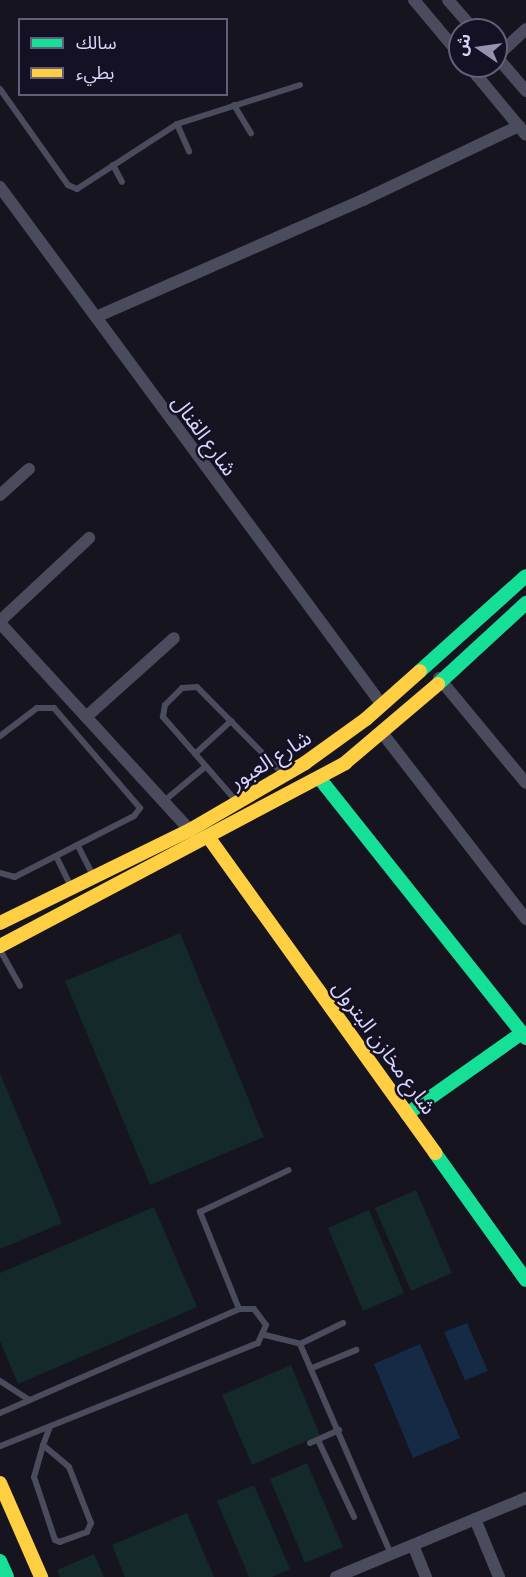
<!DOCTYPE html>
<html>
<head>
<meta charset="utf-8">
<style>
	body { margin:0 }
	#map { position:relative; width:526px; height:1577px; overflow:hidden; background:#16151f; font-family:Commissioner,"Noto Sans Arabic",sans-serif }
	div>[style] { position:absolute }
	[style*='--x'] { left:calc(var(--x)*1px); top:calc(var(--y)*1px); width:calc(var(--w)*1px); rotate:calc(var(--a)*1deg) }
	.green>* { inset:0; background:#142929 }
	.water>* { inset:0; background:#152a44 }
	.lane>* { height:6px; margin:-3px; padding:0 3px; transform-origin:3px; border-radius:3px; background:#4b4b5e }
	.street>* { height:12px; margin:-6px; padding:0 6px; transform-origin:6px; border-radius:6px; background:#4b4b5e }
	.fast>* { height:14px; margin:-7px; padding:0 7px; transform-origin:7px; border-radius:7px; background:#16e098 }
	.slow>* { height:14px; margin:-7px; padding:0 7px; transform-origin:7px; border-radius:7px; background:#ffcf43 }
	span { translate:-50% -50%; white-space:nowrap; text-align:center; line-height:1.15; -webkit-text-stroke:5px #131123; paint-order:stroke }
	.street-label { font-size:21px; color:#d8d6fb }
	.legend { position:absolute; left:18px; top:18px; width:210px; height:78px; box-sizing:border-box; background:#131123; border:2px solid #626079; margin:0; padding:8px 10px; list-style:none; font-size:18px; color:#d8d6fb }
	.legend li { display:flex; align-items:center; gap:12px; height:30px }
	.legend b { width:30px; border:2px solid #626079 }
	.north { position:absolute; left:448px; top:18px; width:60px; height:60px; box-sizing:border-box; background:#131123; border:2px solid #626079; border-radius:50%; rotate:283deg; font-size:16px; font-weight:700; line-height:24px; text-align:center; color:#d8d6fb }
	.north::after { content:''; display:block; margin:auto; width:21px; height:27px; background:#9492ae; clip-path:polygon(50% 0,100% 100%,50% 72%,0 100%) }
</style>
</head>
<body>
<div id="map">
	<div class="green">
		<i style="clip-path:polygon(180px 933px,264px 1137px,150px 1185px,65px 981px)"></i>
		<i style="clip-path:polygon(0 1073px,62px 1223px,0 1249px)"></i>
		<i style="clip-path:polygon(416px 1190px,452px 1273px,411px 1291px,375px 1208px)"></i>
		<i style="clip-path:polygon(154px 1207px,197px 1307px,18px 1384px,0 1341px,0 1273px)"></i>
		<i style="clip-path:polygon(369px 1210px,404px 1293px,363px 1311px,328px 1228px)"></i>
		<i style="clip-path:polygon(291px 1365px,320px 1435px,252px 1465px,222px 1395px)"></i>
		<i style="clip-path:polygon(307px 1463px,343px 1547px,305px 1563px,270px 1479px)"></i>
		<i style="clip-path:polygon(254px 1485px,290px 1569px,272px 1577px,249px 1577px,217px 1501px)"></i>
		<i style="clip-path:polygon(187px 1513px,214px 1577px,125px 1577px,112px 1545px)"></i>
		<i style="clip-path:polygon(94px 1554px,104px 1577px,60px 1577px,57px 1570px)"></i>
	</div>
	<div class="water">
		<i style="clip-path:polygon(467px 1323px,488px 1371px,465px 1380px,444px 1332px)"></i>
		<i style="clip-path:polygon(420px 1344px,460px 1438px,413px 1458px,374px 1364px)"></i>
	</div>
	<div class="lane">
		<i style="--x:0;--y:89;--w:118;--a:54.7"></i>
		<i style="--x:68;--y:185;--w:10;--a:24"></i>
		<i style="--x:77;--y:189;--w:119;--a:-33"></i>
		<i style="--x:177;--y:124;--w:129;--a:-17.6"></i>
		<i style="--x:234;--y:105;--w:33;--a:59"></i>
		<i style="--x:177;--y:124;--w:30;--a:66"></i>
		<i style="--x:113;--y:165;--w:19;--a:62"></i>
		<i style="--x:0;--y:736;--w:46;--a:-37.1"></i>
		<i style="--x:37;--y:708;--w:17;--a:0"></i>
		<i style="--x:54;--y:708;--w:132;--a:49.3"></i>
		<i style="--x:140;--y:808;--w:10;--a:127"></i>
		<i style="--x:134;--y:816;--w:134;--a:152.9"></i>
		<i style="--x:15;--y:877;--w:16;--a:-165"></i>
		<i style="--x:195;--y:754;--w:49;--a:-42.5"></i>
		<i style="--x:164;--y:801;--w:53;--a:-39.7"></i>
		<i style="--x:237;--y:802;--w:113;--a:-131"></i>
		<i style="--x:163;--y:717;--w:12;--a:-81"></i>
		<i style="--x:165;--y:705;--w:24;--a:-45"></i>
		<i style="--x:182;--y:688;--w:15;--a:-4"></i>
		<i style="--x:197;--y:687;--w:121;--a:45.3"></i>
		<i style="--x:78;--y:846;--w:33;--a:63"></i>
		<i style="--x:56;--y:856;--w:34;--a:64"></i>
		<i style="--x:0;--y:950;--w:41;--a:60.9"></i>
		<i style="--x:239;--y:1309;--w:105;--a:-111.9"></i>
		<i style="--x:200;--y:1212;--w:98;--a:-25.3"></i>
		<i style="--x:265;--y:1335;--w:36;--a:14"></i>
		<i style="--x:300;--y:1344;--w:229;--a:66.6"></i>
		<i style="--x:300;--y:1344;--w:48;--a:-26"></i>
		<i style="--x:312;--y:1368;--w:48;--a:-22.2"></i>
		<i style="--x:0;--y:1381;--w:35;--a:33"></i>
		<i style="--x:0;--y:1413;--w:261;--a:-23.5"></i>
		<i style="--x:239;--y:1309;--w:15;--a:0"></i>
		<i style="--x:254;--y:1309;--w:20;--a:53"></i>
		<i style="--x:266;--y:1325;--w:20;--a:114"></i>
		<i style="--x:258;--y:1343;--w:278;--a:158.2"></i>
		<i style="--x:318;--y:1440;--w:85;--a:64.9"></i>
		<i style="--x:310;--y:1443;--w:32;--a:-24"></i>
		<i style="--x:43;--y:1445;--w:34;--a:40"></i>
		<i style="--x:69;--y:1467;--w:60;--a:68.6"></i>
		<i style="--x:91;--y:1523;--w:10;--a:114"></i>
		<i style="--x:87;--y:1532;--w:29;--a:160"></i>
		<i style="--x:60;--y:1542;--w:5;--a:-158"></i>
		<i style="--x:55;--y:1540;--w:66;--a:-108.4"></i>
		<i style="--x:34;--y:1477;--w:33;--a:-74"></i>
		<i style="--x:43;--y:1445;--w:19;--a:-69"></i>
	</div>
	<div class="street">
		<i style="--x:414;--y:0;--w:72;--a:50.1"></i>
		<i style="--x:448;--y:0;--w:40;--a:49"></i>
		<i style="--x:496;--y:56;--w:46;--a:49.4"></i>
		<i style="--x:496;--y:57;--w:41;--a:-43"></i>
		<i style="--x:469;--y:66;--w:89;--a:50.4"></i>
		<i style="--x:477;--y:76;--w:14;--a:-45"></i>
		<i style="--x:0;--y:187;--w:644;--a:53.59"></i>
		<i style="--x:96;--y:317;--w:292;--a:-23.7"></i>
		<i style="--x:363;--y:200;--w:173;--a:-25.4"></i>
		<i style="--x:0;--y:495;--w:39;--a:-42"></i>
		<i style="--x:0;--y:621;--w:122;--a:-43"></i>
		<i style="--x:0;--y:623;--w:281;--a:47.5"></i>
		<i style="--x:439;--y:678;--w:136;--a:50.4"></i>
		<i style="--x:86;--y:717;--w:118;--a:-41.9"></i>
		<i style="--x:383;--y:734;--w:234;--a:52.3"></i>
		<i style="--x:475;--y:1519;--w:63;--a:67.5"></i>
		<i style="--x:413;--y:1545;--w:35;--a:68"></i>
		<i style="--x:336;--y:1577;--w:206;--a:-22.6"></i>
	</div>
	<div class="fast">
		<i style="--x:420;--y:671;--w:142;--a:-41.9"></i>
		<i style="--x:438;--y:684;--w:120;--a:-42.6"></i>
		<i style="--x:320;--y:779;--w:331;--a:51.5"></i>
		<i style="--x:407;--y:1114;--w:141;--a:-35.2"></i>
		<i style="--x:435;--y:1153;--w:156;--a:54.4"></i>
		<i style="--x:0;--y:1561;--w:17;--a:66"></i>
	</div>
	<div class="slow">
		<i style="--x:209;--y:838;--w:388;--a:54.3"></i>
		<i style="--x:0;--y:923;--w:212;--a:-26.1"></i>
		<i style="--x:190;--y:830;--w:133;--a:-30.2"></i>
		<i style="--x:305;--y:763;--w:75;--a:-35.8"></i>
		<i style="--x:366;--y:719;--w:72;--a:-41.6"></i>
		<i style="--x:0;--y:946;--w:391;--a:-27.9"></i>
		<i style="--x:345;--y:763;--w:122;--a:-40.3"></i>
		<i style="--x:0;--y:1483;--w:103;--a:66.4"></i>
	</div>
	<div class="street-label">
		<span style="left:205px;top:435px;rotate:54deg">شارع القنال</span>
		<span style="left:270px;top:759px;rotate:-32deg">شارع العبور</span>
		<span style="left:385px;top:1047px;rotate:54deg">شارع مخازن البترول</span>
	</div>
	<ul class="legend">
	<li><b style="height:8px;background:#16e098"></b>سالك</li>
	<li><b style="height:8px;background:#ffcf43"></b>بطيء</li>
	</ul>
	<div class="north">ش</div>
</div>
</body>
</html>
